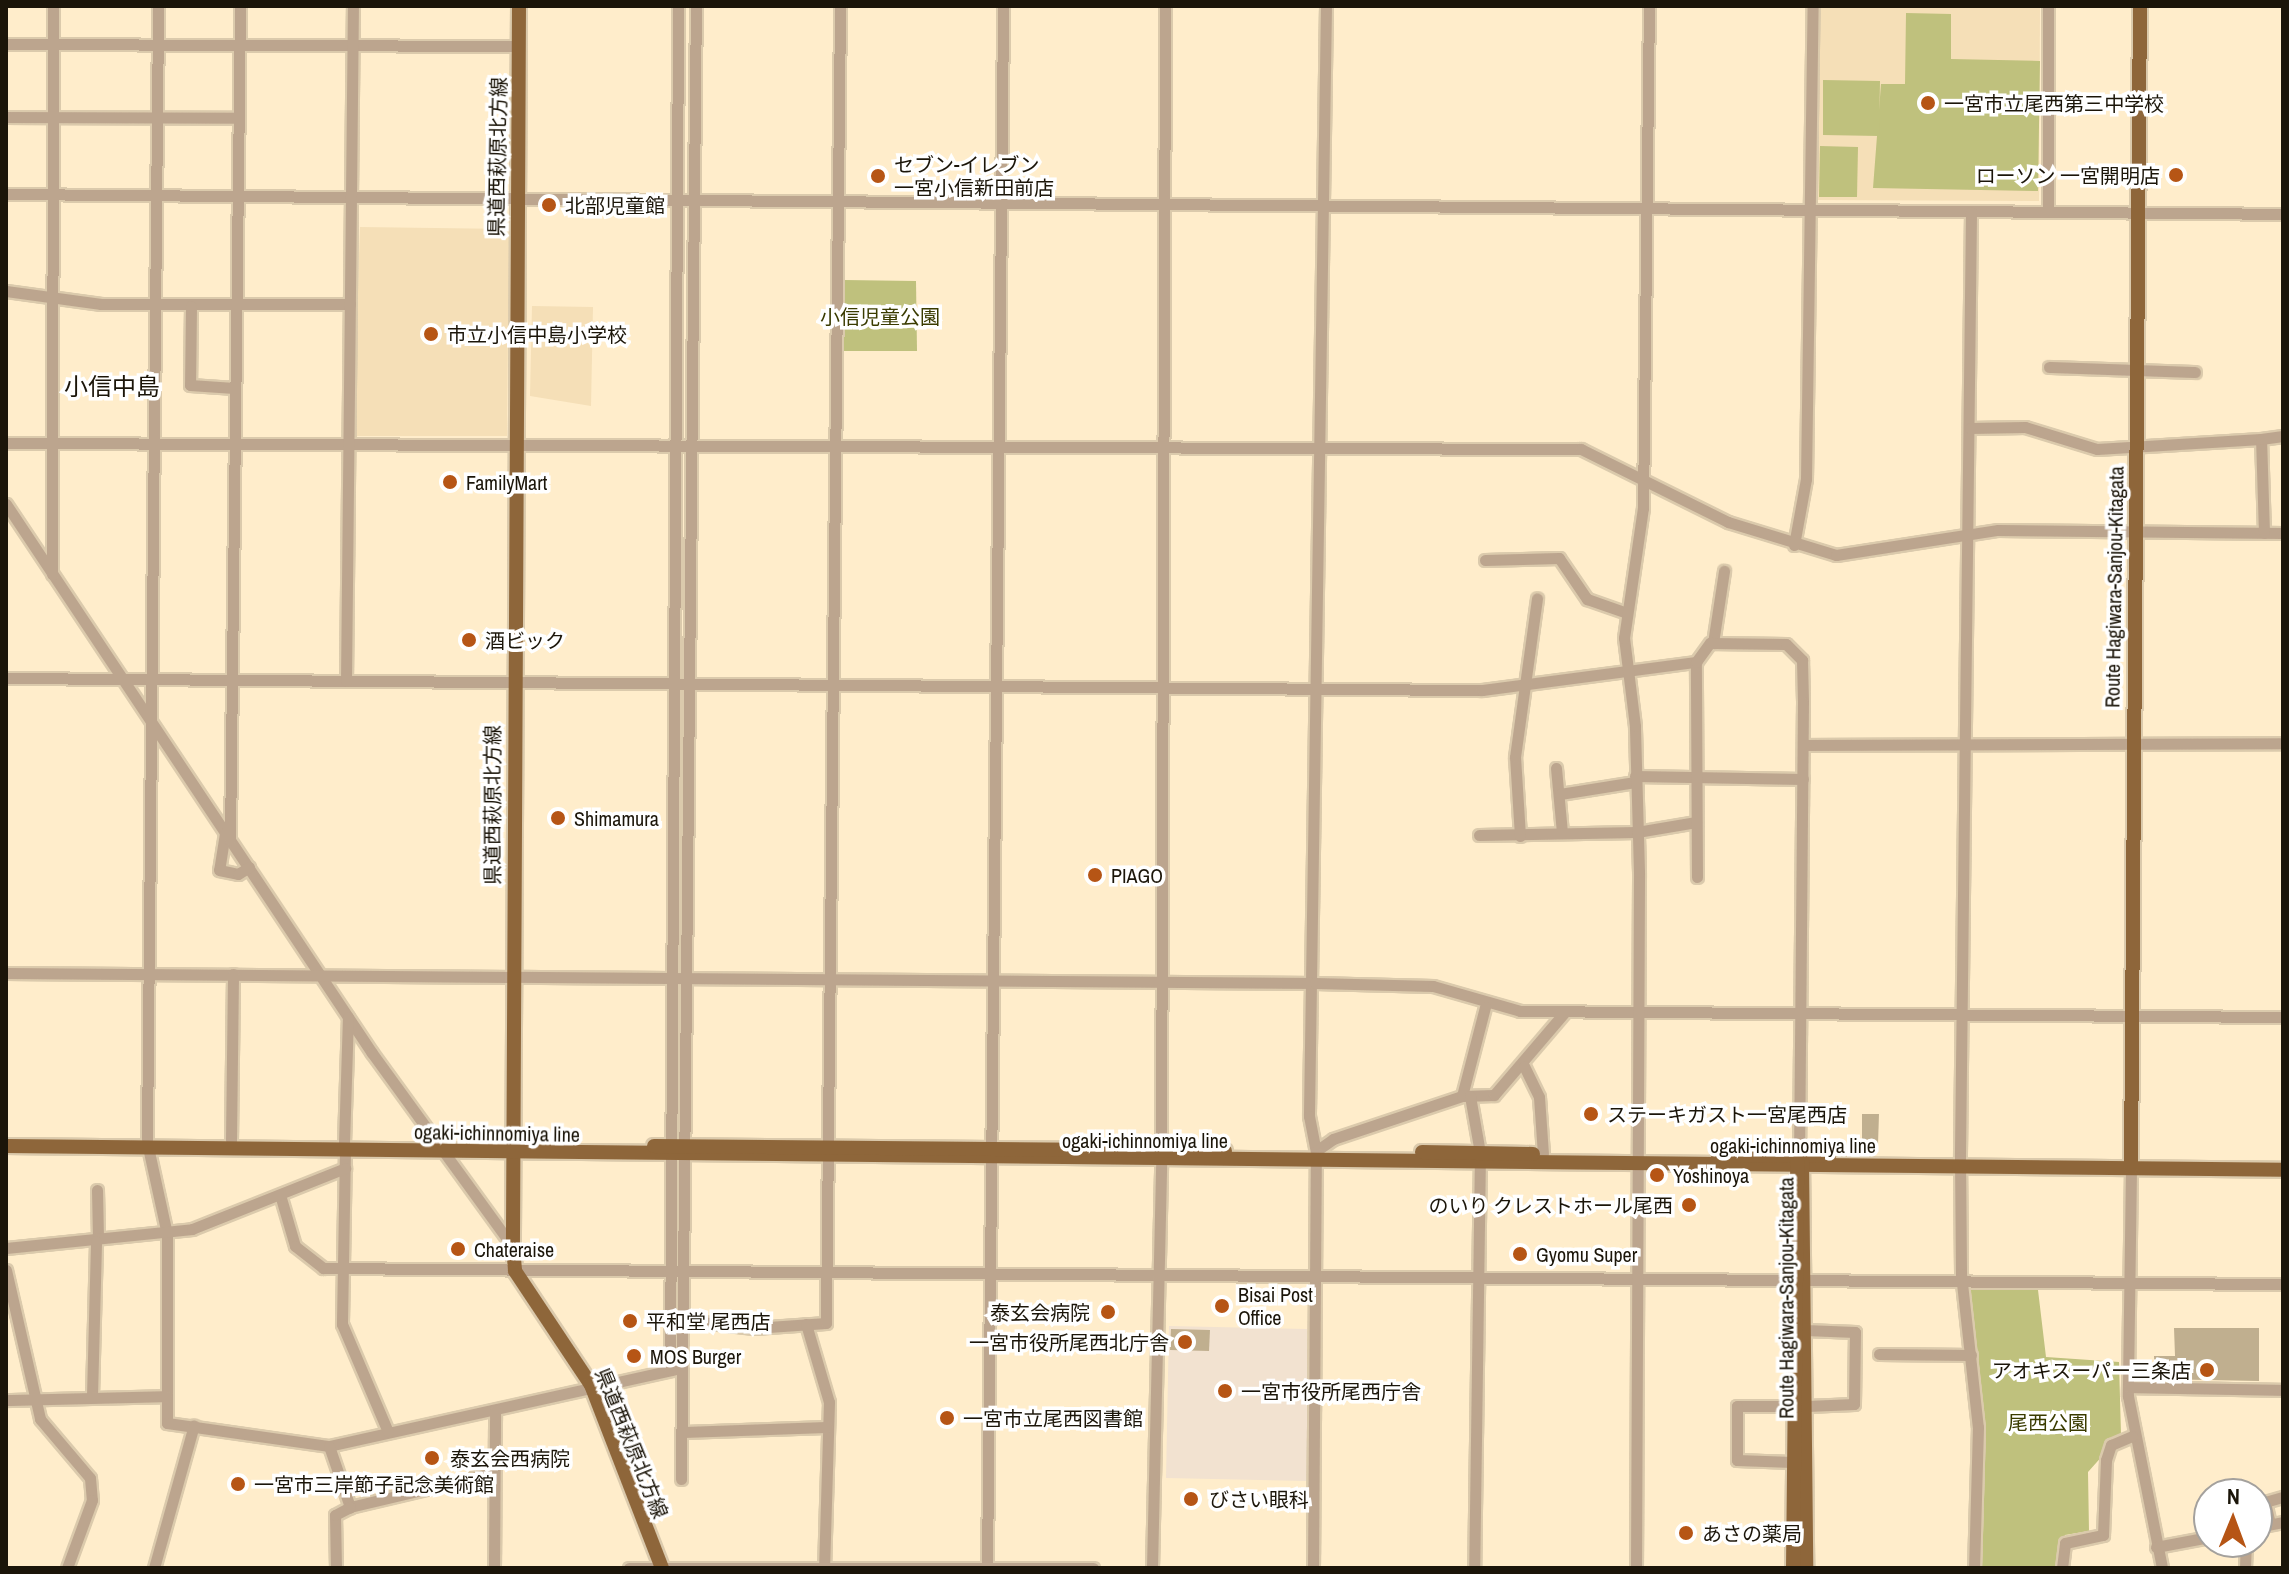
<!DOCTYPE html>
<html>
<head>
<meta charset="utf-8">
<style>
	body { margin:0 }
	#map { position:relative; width:2289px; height:1574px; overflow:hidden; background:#ffedcb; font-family:"Archivo Narrow","Noto Sans JP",sans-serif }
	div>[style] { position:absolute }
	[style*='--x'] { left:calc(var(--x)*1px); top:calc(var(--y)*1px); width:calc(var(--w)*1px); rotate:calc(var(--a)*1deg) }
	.commercial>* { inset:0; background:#f2e2d0 }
	.built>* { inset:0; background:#f5dfb7 }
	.green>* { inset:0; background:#bfc17d }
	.building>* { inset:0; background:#c0af8f }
	.roads { filter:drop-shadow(2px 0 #dbcaac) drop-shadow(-2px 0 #dbcaac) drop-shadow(0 2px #dbcaac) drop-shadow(0 -2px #dbcaac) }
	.minor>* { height:11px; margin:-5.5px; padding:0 5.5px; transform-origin:5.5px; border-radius:5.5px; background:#bca58e }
	.major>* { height:14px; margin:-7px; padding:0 7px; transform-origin:7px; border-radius:7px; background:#8e663a }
	.dots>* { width:22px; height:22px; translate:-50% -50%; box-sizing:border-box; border:4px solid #fff; border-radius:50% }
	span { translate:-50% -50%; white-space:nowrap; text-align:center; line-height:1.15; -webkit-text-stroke:7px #fff; paint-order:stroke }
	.poi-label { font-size:20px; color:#1b1509 }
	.left { translate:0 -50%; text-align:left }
	.right { translate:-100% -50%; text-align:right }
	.street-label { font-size:20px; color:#1b1509 }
	.park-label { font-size:20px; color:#3a3b00 }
	.quarter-label { font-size:24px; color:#1b1509 }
	.frame { position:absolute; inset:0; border:8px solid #1b1509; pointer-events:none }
	.north { position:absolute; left:2193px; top:1478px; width:80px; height:80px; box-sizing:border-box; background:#fff; border:2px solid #a4a19d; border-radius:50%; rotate:1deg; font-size:22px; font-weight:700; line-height:32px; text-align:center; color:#1b1509 }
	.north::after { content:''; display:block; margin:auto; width:28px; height:36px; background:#b65515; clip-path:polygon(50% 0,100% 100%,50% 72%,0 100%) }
</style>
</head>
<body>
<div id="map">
	<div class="commercial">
		<i style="clip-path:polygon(1169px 1326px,1307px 1329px,1308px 1481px,1166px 1478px)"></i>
	</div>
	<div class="built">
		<i style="clip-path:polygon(1818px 6px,2040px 6px,2039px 201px,1816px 200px)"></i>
		<i style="clip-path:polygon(360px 227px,509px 229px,507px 436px,353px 436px)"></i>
		<i style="clip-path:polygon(532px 306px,593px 307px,591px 406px,530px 396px)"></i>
	</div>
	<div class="green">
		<i style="clip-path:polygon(1906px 13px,1951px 14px,1951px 59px,2040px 61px,2038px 191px,1873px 188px,1881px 84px,1905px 84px)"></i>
		<i style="clip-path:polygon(1823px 80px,1880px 81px,1879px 136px,1823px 135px)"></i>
		<i style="clip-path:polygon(1820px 146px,1858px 147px,1857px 197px,1819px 197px)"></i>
		<i style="clip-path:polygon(844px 280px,916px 281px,917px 351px,844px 351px)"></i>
		<i style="clip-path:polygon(1967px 1287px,2038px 1290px,2046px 1357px,2119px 1362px,2121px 1435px,2088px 1472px,2089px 1531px,2065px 1535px,2057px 1568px,1980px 1568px,1982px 1442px)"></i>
	</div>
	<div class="building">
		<i style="clip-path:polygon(1862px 1114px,1879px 1114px,1878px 1144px,1862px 1144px)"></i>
		<i style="clip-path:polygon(2174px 1328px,2259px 1328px,2259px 1381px,2155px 1379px,2154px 1356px,2175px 1356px)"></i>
		<i style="clip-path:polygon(1171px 1329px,1210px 1330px,1209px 1351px,1170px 1350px)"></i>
	</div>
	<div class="roads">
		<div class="minor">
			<i style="--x:1326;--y:6;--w:1110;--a:90.88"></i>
			<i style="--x:1309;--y:1116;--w:36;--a:79"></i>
			<i style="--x:1316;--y:1151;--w:21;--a:-35"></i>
			<i style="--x:1333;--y:1139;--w:136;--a:-18.4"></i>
			<i style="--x:1462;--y:1096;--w:32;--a:-2"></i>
			<i style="--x:1494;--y:1095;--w:109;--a:-49.5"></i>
			<i style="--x:6;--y:44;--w:512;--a:0.22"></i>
			<i style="--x:6;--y:117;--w:233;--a:0.2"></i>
			<i style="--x:6;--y:194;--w:2277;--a:0.5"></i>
			<i style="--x:1971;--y:212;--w:945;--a:90.67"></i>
			<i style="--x:1960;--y:1157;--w:117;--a:89.5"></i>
			<i style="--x:1961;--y:1274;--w:154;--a:83.7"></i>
			<i style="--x:1978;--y:1427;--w:141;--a:91.6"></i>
			<i style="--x:2048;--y:212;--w:206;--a:-90"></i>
			<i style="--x:6;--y:291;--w:96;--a:7.8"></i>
			<i style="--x:101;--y:304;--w:249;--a:0"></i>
			<i style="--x:191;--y:306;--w:79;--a:90.7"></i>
			<i style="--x:190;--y:385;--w:44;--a:3.9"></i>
			<i style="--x:2049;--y:367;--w:146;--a:2"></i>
			<i style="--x:1970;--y:428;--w:55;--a:-1"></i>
			<i style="--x:2025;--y:427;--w:75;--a:17"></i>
			<i style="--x:2097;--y:449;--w:164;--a:-3.5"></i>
			<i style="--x:6;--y:443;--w:1575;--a:0.22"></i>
			<i style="--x:1581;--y:449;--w:164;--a:26.4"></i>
			<i style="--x:1728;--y:522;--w:113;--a:17"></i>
			<i style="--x:1836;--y:555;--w:164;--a:-8.8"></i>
			<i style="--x:1998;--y:530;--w:285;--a:0.6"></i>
			<i style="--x:6;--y:504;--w:660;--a:56.31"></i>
			<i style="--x:372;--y:1053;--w:240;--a:54"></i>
			<i style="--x:2264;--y:533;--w:94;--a:-91.8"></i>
			<i style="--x:2261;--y:439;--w:22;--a:-8"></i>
			<i style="--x:1794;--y:545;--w:67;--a:-79.7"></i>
			<i style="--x:1806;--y:479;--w:473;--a:-89.2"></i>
			<i style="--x:1485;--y:560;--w:74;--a:-1.5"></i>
			<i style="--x:1559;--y:558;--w:50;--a:55.7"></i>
			<i style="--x:1587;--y:599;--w:42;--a:19.3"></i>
			<i style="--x:52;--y:574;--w:568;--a:-89.9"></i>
			<i style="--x:1713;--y:643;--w:73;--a:-81.3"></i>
			<i style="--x:6;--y:678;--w:1476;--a:0.47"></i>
			<i style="--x:1482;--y:690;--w:216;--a:-7.5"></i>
			<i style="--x:346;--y:681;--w:675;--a:-89.41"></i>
			<i style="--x:1803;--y:745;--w:480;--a:-0.2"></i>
			<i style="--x:1556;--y:768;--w:65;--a:84.7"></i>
			<i style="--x:1635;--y:776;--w:168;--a:1"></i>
			<i style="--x:1560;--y:794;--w:76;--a:-9.1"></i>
			<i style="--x:225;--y:833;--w:37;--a:99"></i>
			<i style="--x:219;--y:870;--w:19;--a:12"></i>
			<i style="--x:238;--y:874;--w:13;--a:-32"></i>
			<i style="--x:1479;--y:835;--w:158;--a:-1.1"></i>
			<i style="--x:1637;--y:832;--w:60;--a:-9.6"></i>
			<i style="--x:1520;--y:836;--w:79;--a:-93.6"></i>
			<i style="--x:1515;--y:757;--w:160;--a:-82.1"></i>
			<i style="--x:230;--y:840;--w:834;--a:-89.31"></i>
			<i style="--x:1697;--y:877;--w:215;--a:-90.3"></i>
			<i style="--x:1696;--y:662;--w:24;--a:-54"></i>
			<i style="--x:1710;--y:643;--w:76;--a:0.8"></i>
			<i style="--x:1786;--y:644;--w:23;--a:45"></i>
			<i style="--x:1802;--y:660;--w:42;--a:88.6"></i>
			<i style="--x:1803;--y:702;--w:454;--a:90.5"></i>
			<i style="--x:6;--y:973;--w:1309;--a:0.44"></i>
			<i style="--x:1315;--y:983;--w:118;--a:1.5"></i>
			<i style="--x:1433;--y:986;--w:91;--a:16"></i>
			<i style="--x:1520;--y:1011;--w:763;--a:0.45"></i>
			<i style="--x:1524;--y:1066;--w:34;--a:64"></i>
			<i style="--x:1539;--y:1097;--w:57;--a:86"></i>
			<i style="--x:1462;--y:1096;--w:92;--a:-75.5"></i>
			<i style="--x:1470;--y:1096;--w:58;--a:80"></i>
			<i style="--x:1480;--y:1153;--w:415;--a:90.8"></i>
			<i style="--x:147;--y:1139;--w:1133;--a:-89.44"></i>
			<i style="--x:231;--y:1140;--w:166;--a:-89.3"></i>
			<i style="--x:344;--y:1143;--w:126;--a:-88.2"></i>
			<i style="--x:148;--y:1147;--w:89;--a:77.7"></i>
			<i style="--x:167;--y:1234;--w:189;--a:90"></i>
			<i style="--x:167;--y:1423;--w:164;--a:8.1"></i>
			<i style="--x:329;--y:1446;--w:354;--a:-12.5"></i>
			<i style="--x:345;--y:1150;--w:174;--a:91"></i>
			<i style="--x:342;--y:1324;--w:117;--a:66.9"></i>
			<i style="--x:2131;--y:1168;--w:228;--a:90.8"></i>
			<i style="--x:2128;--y:1396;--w:175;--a:78.8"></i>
			<i style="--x:97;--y:1190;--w:49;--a:88.8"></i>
			<i style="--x:281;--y:1198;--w:50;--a:73.7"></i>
			<i style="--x:295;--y:1246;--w:36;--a:38"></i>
			<i style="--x:323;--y:1268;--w:1960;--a:0.47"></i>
			<i style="--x:6;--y:1248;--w:187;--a:-5.8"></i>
			<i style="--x:192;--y:1229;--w:165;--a:-21.7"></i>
			<i style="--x:6;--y:1270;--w:153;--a:77.1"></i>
			<i style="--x:40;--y:1419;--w:77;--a:49.7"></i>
			<i style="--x:90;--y:1478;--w:22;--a:85"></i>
			<i style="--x:92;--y:1500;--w:72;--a:110.2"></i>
			<i style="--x:684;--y:1320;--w:70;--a:6.5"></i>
			<i style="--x:754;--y:1328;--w:72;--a:-4"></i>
			<i style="--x:826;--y:1323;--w:1317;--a:-89.39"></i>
			<i style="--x:806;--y:1324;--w:81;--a:73.6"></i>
			<i style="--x:829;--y:1402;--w:165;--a:91.7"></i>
			<i style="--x:1805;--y:1330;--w:50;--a:2.3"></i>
			<i style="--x:1855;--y:1332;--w:72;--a:90.8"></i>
			<i style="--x:1854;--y:1404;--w:47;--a:177.6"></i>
			<i style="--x:1879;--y:1354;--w:92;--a:0.6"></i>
			<i style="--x:670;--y:1370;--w:1364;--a:-89.66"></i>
			<i style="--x:2128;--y:1387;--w:155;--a:1.1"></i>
			<i style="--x:92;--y:1396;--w:155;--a:-88.5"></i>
			<i style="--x:6;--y:1400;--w:161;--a:-1.4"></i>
			<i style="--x:1791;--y:1406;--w:54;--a:180"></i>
			<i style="--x:1737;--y:1406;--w:54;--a:90"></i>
			<i style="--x:1737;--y:1460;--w:55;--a:2.1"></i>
			<i style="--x:682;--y:1432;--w:146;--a:-2"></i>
			<i style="--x:329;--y:1446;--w:65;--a:71"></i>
			<i style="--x:350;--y:1507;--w:148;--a:-13.3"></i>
			<i style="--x:681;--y:1479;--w:1473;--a:-89.42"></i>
			<i style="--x:2270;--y:1524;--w:23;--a:-103"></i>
			<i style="--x:2265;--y:1502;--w:19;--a:-16"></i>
			<i style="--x:2257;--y:1527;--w:26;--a:-11"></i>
			<i style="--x:2156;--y:1547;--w:54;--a:-10.7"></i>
			<i style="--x:154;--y:1568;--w:148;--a:-74.4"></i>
			<i style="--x:336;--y:1568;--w:53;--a:-91.1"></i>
			<i style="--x:335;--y:1515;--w:17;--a:-28"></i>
			<i style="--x:494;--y:1568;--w:158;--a:-89.6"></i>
			<i style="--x:629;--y:1568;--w:464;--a:0"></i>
			<i style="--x:987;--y:1568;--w:1562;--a:-89.41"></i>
			<i style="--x:1152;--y:1568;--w:408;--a:-88.7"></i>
			<i style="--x:1161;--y:1160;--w:1154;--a:-89.8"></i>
			<i style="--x:1313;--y:1568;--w:416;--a:-89.6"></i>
			<i style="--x:1636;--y:1568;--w:696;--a:-89.75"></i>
			<i style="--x:1639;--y:872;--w:146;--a:-91.6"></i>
			<i style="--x:1635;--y:726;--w:89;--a:-97.1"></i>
			<i style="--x:1624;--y:638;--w:131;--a:-81.7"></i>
			<i style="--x:1643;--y:508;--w:502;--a:-89.32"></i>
			<i style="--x:2062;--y:1568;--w:25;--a:-83"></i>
			<i style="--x:2065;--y:1543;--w:39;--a:-12"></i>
			<i style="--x:2103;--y:1535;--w:75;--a:-87.7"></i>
			<i style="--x:2106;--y:1460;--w:16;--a:-72"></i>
			<i style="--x:2111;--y:1445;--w:23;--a:-23"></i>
			<i style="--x:2245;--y:1568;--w:26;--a:-88"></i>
		</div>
		<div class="major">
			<i style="--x:519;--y:6;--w:1241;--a:90.28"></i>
			<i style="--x:513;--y:1247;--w:24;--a:85"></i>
			<i style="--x:515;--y:1271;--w:137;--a:56.3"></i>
			<i style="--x:591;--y:1385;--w:196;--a:68.8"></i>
			<i style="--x:6;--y:1146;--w:2277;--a:0.6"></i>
			<i style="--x:654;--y:1146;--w:571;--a:0.5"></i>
			<i style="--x:1422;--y:1152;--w:111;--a:1"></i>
			<i style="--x:1718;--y:1155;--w:111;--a:0.5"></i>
			<i style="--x:1802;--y:1159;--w:409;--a:89.4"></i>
			<i style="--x:2131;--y:1168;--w:1162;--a:-89.56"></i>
			<i style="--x:1793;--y:1568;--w:409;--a:-89.4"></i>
		</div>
	</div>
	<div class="dots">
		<i style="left:1928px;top:103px;background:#b65515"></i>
		<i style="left:2176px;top:175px;background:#b65515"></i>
		<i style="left:878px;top:176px;background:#b65515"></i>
		<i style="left:549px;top:205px;background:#b65515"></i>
		<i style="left:431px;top:334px;background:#b65515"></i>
		<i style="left:450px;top:482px;background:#b65515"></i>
		<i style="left:469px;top:640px;background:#b65515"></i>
		<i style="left:558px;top:818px;background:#b65515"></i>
		<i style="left:1095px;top:875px;background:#b65515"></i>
		<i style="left:1591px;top:1114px;background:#b65515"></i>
		<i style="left:1657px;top:1175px;background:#b65515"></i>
		<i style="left:1689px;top:1205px;background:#b65515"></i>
		<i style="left:458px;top:1249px;background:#b65515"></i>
		<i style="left:1520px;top:1254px;background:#b65515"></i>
		<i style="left:1222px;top:1306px;background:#b65515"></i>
		<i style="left:1108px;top:1312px;background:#b65515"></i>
		<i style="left:630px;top:1321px;background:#b65515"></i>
		<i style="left:1185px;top:1342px;background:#b65515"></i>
		<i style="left:634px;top:1356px;background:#b65515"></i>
		<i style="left:2207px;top:1370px;background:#b65515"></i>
		<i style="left:1225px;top:1391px;background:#b65515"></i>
		<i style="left:947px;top:1418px;background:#b65515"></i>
		<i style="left:432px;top:1458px;background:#b65515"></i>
		<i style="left:238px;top:1484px;background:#b65515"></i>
		<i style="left:1191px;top:1499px;background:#b65515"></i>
		<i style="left:1686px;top:1533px;background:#b65515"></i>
	</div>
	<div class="poi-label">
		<span class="left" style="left:1944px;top:103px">一宮市立尾西第三中学校</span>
		<span class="left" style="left:894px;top:176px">セブン-イレブン<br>一宮小信新田前店</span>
		<span class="right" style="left:2160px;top:175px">ローソン 一宮開明店</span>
		<span class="left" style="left:565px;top:205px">北部児童館</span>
		<span class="left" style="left:447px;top:334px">市立小信中島小学校</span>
		<span class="left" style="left:466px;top:482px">FamilyMart</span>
		<span class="left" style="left:485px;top:640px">酒ビック</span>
		<span class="left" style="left:574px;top:818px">Shimamura</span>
		<span class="left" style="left:1111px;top:875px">PIAGO</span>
		<span class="left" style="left:1607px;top:1114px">ステーキガスト一宮尾西店</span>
		<span class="left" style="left:1673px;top:1175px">Yoshinoya</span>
		<span class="right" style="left:1673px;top:1205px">のいり クレストホール尾西</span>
		<span class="left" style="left:474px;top:1249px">Chateraise</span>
		<span class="left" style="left:1536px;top:1254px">Gyomu Super</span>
		<span class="left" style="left:1238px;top:1306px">Bisai Post<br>Office</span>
		<span class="right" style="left:1090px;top:1312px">泰玄会病院</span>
		<span class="left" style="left:646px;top:1321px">平和堂 尾西店</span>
		<span class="right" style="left:1169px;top:1342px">一宮市役所尾西北庁舎</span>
		<span class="left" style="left:650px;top:1356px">MOS Burger</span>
		<span class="right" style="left:2191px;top:1370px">アオキスーパー三条店</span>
		<span class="left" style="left:1241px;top:1391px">一宮市役所尾西庁舎</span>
		<span class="left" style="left:963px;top:1418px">一宮市立尾西図書館</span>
		<span class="left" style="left:450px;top:1458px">泰玄会西病院</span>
		<span class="left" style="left:254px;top:1484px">一宮市三岸節子記念美術館</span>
		<span class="left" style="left:1209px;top:1499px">びさい眼科</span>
		<span class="left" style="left:1702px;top:1533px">あさの薬局</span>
	</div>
	<div class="street-label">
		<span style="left:497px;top:157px;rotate:-89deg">県道西萩原北方線</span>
		<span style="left:2114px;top:587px;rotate:-89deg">Route Hagiwara-Sanjou-Kitagata</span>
		<span style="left:492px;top:805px;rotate:-90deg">県道西萩原北方線</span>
		<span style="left:497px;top:1133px;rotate:1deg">ogaki-ichinnomiya line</span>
		<span style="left:1145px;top:1140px">ogaki-ichinnomiya line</span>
		<span style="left:1793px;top:1145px">ogaki-ichinnomiya line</span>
		<span style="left:1786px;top:1298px;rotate:-90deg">Route Hagiwara-Sanjou-Kitagata</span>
		<span style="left:632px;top:1443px;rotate:68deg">県道西萩原北方線</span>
	</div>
	<div class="park-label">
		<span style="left:880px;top:316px">小信児童公園</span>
		<span style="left:2048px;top:1422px">尾西公園</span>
	</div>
	<div class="quarter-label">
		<span style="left:112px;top:387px">小信中島</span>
	</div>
	<div class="frame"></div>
	<div class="north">N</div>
</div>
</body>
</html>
